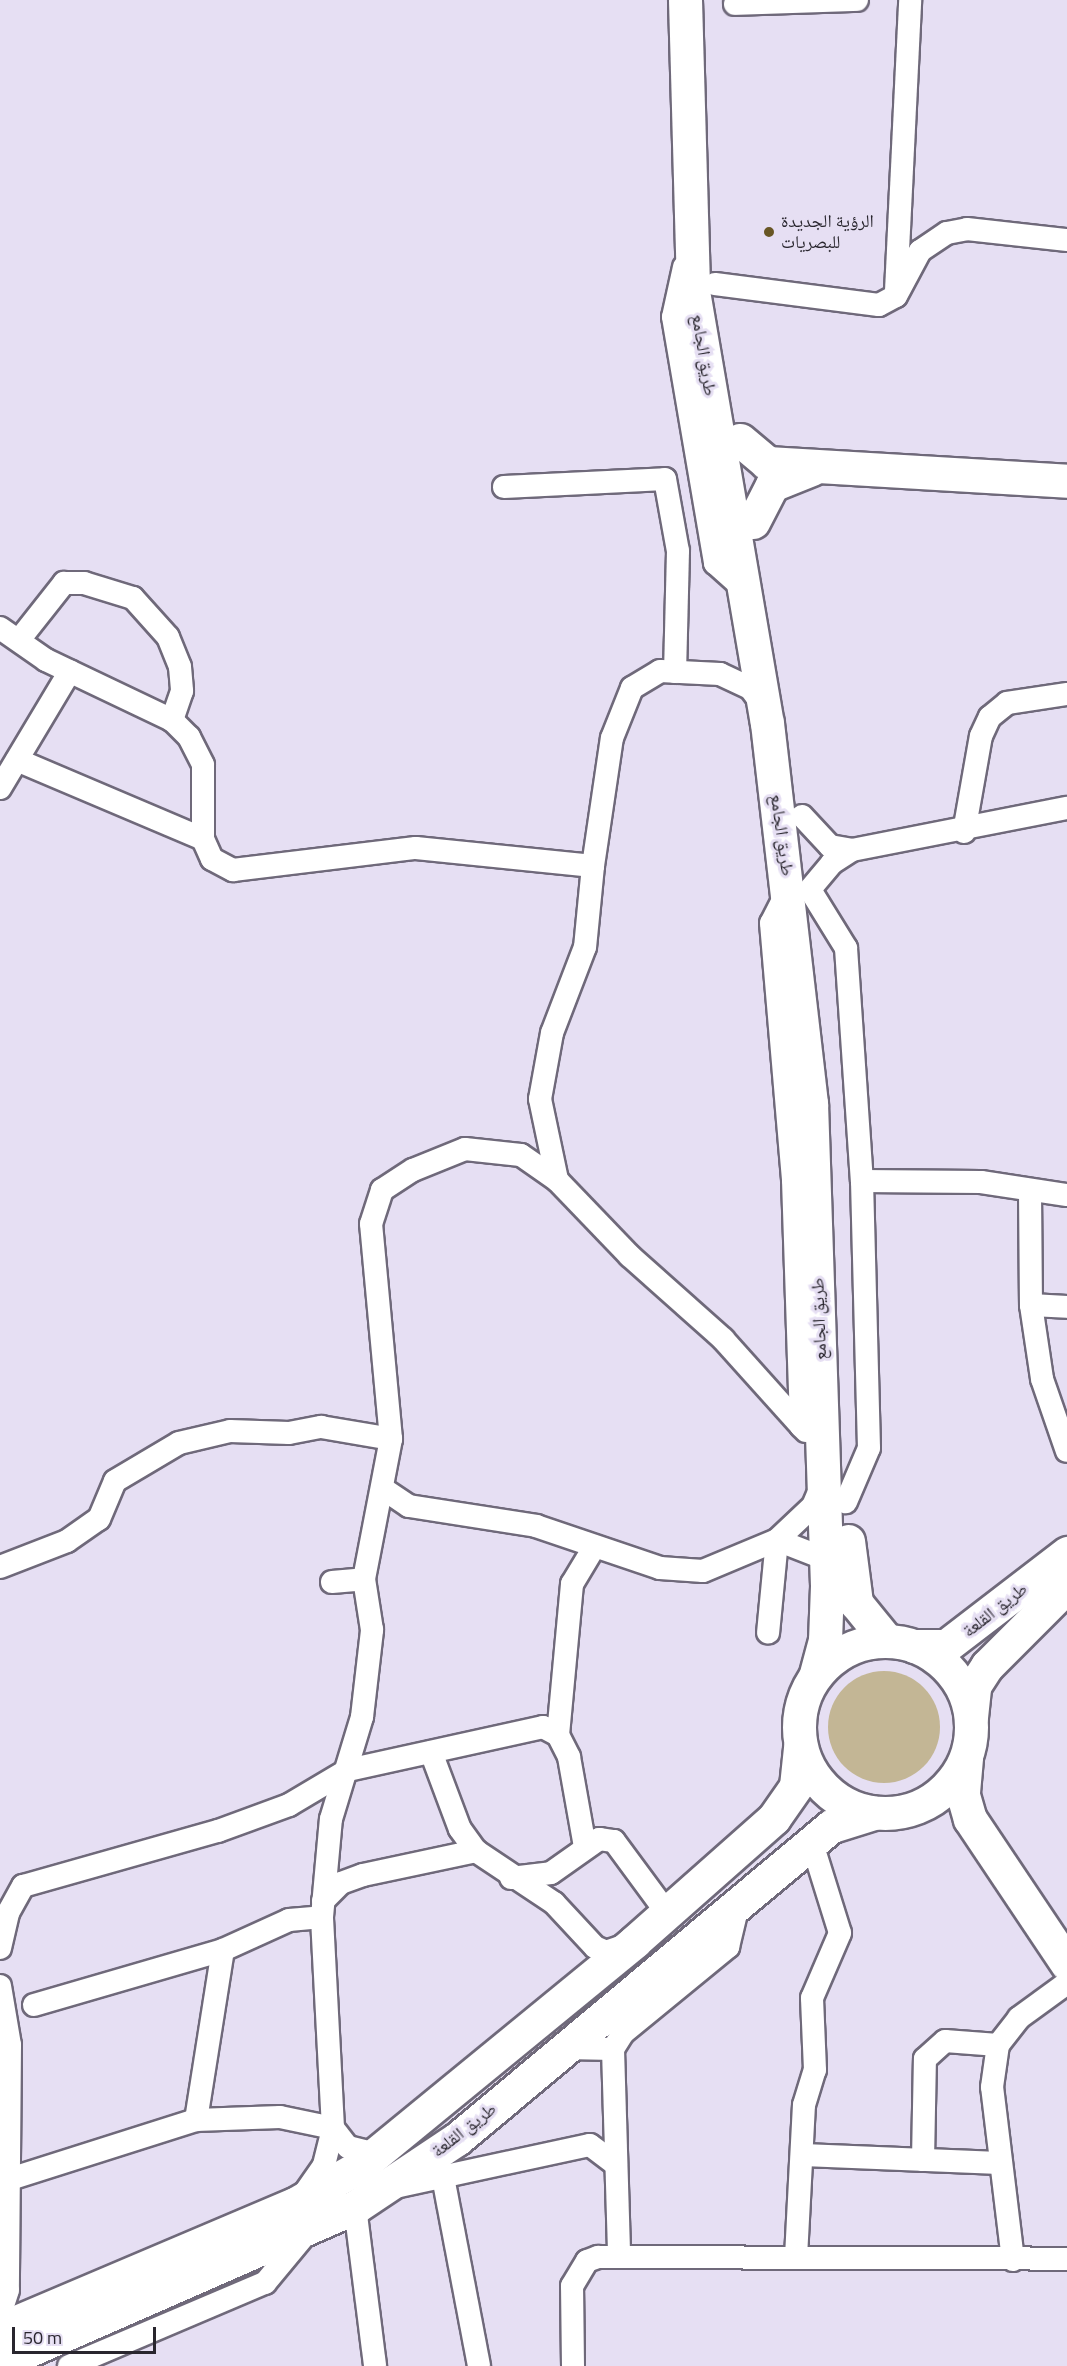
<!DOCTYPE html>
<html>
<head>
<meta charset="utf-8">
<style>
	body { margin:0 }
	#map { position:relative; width:1067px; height:2366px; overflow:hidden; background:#e6dff3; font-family:"Titillium Web","Noto Naskh Arabic",sans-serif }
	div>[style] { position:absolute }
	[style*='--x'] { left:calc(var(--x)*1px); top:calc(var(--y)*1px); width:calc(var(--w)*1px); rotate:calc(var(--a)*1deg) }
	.green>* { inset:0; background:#c3b695 }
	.round { border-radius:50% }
	.roads { filter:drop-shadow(2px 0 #6f697a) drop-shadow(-2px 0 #6f697a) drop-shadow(0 2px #6f697a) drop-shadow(0 -2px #6f697a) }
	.street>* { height:22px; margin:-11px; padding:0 11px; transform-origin:11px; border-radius:11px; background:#fff }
	.secondary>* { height:33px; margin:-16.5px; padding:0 16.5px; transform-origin:16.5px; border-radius:16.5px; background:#fff }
	.secondary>.ring { margin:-16.5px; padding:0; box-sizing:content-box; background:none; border:33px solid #fff; border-radius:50% }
	.dots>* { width:16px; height:16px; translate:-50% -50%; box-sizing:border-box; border:3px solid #e6dff3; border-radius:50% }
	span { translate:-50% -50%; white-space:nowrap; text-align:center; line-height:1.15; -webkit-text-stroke:6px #e6dff3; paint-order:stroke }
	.poi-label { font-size:18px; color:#29262e }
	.left { translate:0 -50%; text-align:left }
	.street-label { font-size:18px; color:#29262e }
	.scale { position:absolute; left:12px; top:2327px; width:144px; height:27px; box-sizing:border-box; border:3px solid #29262e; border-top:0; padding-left:8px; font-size:18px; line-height:21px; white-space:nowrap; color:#29262e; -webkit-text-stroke:4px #e6dff3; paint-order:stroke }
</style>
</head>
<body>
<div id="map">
	<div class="green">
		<i class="round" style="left:828px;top:1671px;width:112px;height:112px"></i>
	</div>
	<div class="roads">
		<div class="street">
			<i style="--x:735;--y:4;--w:122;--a:-1.9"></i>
			<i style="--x:684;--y:267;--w:51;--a:102.4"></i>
			<i style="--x:673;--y:317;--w:250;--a:80.3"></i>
			<i style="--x:715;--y:563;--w:38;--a:42"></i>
			<i style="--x:715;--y:284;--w:165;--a:7.3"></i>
			<i style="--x:879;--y:305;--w:19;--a:-28"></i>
			<i style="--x:896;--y:296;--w:51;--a:-61.9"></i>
			<i style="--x:920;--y:251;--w:32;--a:-34"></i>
			<i style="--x:947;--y:233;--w:20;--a:-11"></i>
			<i style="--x:967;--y:229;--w:101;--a:6.3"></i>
			<i style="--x:896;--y:291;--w:291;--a:-87.2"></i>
			<i style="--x:504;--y:487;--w:161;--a:-2.8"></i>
			<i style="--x:665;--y:479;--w:73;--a:79.8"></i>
			<i style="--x:678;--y:551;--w:121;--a:91.4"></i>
			<i style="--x:0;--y:628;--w:56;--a:34.8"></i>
			<i style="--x:46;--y:660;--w:140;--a:25.5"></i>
			<i style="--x:172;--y:720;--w:24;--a:45"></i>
			<i style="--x:189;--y:737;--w:31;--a:63"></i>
			<i style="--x:203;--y:765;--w:74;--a:90"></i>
			<i style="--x:203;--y:839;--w:22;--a:66"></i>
			<i style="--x:212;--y:859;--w:24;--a:28"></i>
			<i style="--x:233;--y:870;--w:184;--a:-6.9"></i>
			<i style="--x:416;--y:848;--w:178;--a:5.8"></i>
			<i style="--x:593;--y:866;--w:129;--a:-81.6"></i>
			<i style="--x:612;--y:738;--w:54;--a:-68.2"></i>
			<i style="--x:632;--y:688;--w:33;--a:-31"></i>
			<i style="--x:660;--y:671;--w:60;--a:2.9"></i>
			<i style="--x:720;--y:674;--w:33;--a:25"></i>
			<i style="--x:750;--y:688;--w:21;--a:53"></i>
			<i style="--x:19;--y:640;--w:73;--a:-51.7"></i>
			<i style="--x:64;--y:583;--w:20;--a:0"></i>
			<i style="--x:84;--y:583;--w:51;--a:17"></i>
			<i style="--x:133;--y:598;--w:52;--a:48.1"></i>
			<i style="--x:168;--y:637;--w:32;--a:68"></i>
			<i style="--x:180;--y:667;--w:24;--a:85"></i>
			<i style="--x:182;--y:691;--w:31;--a:109"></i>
			<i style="--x:17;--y:760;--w:202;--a:23"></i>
			<i style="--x:0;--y:788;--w:136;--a:-59.1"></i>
			<i style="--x:802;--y:816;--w:41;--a:47"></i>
			<i style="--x:830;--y:846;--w:22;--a:10"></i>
			<i style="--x:852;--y:850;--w:24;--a:147"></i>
			<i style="--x:832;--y:863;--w:33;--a:130"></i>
			<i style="--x:964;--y:832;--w:97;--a:-80"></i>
			<i style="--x:981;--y:736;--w:21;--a:-65"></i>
			<i style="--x:990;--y:717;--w:22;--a:-39"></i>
			<i style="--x:1007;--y:703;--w:61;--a:-8.5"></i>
			<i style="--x:852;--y:850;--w:219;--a:-11.1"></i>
			<i style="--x:593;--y:866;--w:81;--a:95.6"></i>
			<i style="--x:585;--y:947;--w:92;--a:111"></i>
			<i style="--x:552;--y:1033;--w:67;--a:100.3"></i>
			<i style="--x:540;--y:1099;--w:83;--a:78.1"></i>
			<i style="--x:557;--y:1180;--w:105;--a:46.2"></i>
			<i style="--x:630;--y:1256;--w:125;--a:41.7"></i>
			<i style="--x:723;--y:1339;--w:117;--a:48.1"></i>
			<i style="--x:787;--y:892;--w:35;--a:117"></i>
			<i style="--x:771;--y:923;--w:258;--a:85.1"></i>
			<i style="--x:793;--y:1180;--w:246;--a:88.1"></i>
			<i style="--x:801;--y:1426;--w:7;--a:45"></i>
			<i style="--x:812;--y:893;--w:65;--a:58.3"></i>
			<i style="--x:846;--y:948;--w:234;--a:86.1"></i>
			<i style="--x:862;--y:1181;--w:267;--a:88.5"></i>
			<i style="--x:869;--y:1448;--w:59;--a:113.1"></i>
			<i style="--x:862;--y:1181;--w:119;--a:0.5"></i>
			<i style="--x:981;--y:1182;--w:87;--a:8.6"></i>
			<i style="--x:1030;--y:1192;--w:113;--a:89.5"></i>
			<i style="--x:1031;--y:1305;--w:75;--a:81.5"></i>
			<i style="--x:1042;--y:1379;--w:76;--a:70.9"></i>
			<i style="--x:1031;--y:1305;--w:36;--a:3"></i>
			<i style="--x:382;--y:1488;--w:32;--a:34"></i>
			<i style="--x:409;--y:1506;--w:129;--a:8.9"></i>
			<i style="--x:536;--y:1526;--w:131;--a:18.7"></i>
			<i style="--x:660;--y:1568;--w:43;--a:4"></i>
			<i style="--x:703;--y:1571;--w:80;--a:-22.7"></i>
			<i style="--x:777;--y:1540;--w:93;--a:95.5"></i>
			<i style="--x:777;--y:1540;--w:50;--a:-43.4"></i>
			<i style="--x:813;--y:1506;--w:23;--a:-67"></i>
			<i style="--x:777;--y:1540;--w:53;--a:21.2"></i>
			<i style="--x:0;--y:1567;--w:72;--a:-21.2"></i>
			<i style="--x:67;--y:1541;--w:39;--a:-35"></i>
			<i style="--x:99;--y:1519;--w:41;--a:-67.2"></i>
			<i style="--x:115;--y:1481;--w:74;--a:-30.7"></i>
			<i style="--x:179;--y:1443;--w:52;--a:-13.2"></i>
			<i style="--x:230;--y:1431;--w:59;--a:1.9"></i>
			<i style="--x:289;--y:1433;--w:33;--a:-11"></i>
			<i style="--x:321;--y:1427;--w:71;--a:9.7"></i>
			<i style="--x:332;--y:1582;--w:32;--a:-5"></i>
			<i style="--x:558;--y:1735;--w:152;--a:-84.7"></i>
			<i style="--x:572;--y:1584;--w:41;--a:-59"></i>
			<i style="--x:431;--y:1752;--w:82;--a:69.4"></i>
			<i style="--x:460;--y:1829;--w:27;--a:54"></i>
			<i style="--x:476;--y:1851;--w:94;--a:33.7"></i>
			<i style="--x:554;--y:1903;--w:60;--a:47"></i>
			<i style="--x:595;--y:1947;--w:12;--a:24"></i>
			<i style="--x:606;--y:1952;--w:21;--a:-19"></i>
			<i style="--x:511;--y:1878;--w:40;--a:-7.1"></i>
			<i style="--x:551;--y:1873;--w:59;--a:-35.3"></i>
			<i style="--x:599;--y:1839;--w:15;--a:8"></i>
			<i style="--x:614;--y:1841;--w:89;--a:53.6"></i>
			<i style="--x:323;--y:1901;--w:25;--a:-45"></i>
			<i style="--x:341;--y:1883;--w:23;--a:-20"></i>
			<i style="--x:363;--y:1875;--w:116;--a:-12"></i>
			<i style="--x:0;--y:1948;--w:36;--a:-77"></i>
			<i style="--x:8;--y:1913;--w:31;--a:-61"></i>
			<i style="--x:23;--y:1886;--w:203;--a:-15.8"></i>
			<i style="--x:218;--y:1831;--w:76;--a:-20.1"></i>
			<i style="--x:289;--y:1805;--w:69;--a:-30.7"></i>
			<i style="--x:348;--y:1770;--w:200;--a:-12.4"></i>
			<i style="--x:543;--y:1727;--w:17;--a:28"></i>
			<i style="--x:558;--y:1735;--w:25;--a:63"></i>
			<i style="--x:569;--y:1757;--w:91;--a:79.9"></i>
			<i style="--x:0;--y:1986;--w:60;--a:80.4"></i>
			<i style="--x:10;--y:2045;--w:245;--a:90.5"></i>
			<i style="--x:8;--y:2290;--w:25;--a:108"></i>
			<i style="--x:34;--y:2005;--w:197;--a:-16.2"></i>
			<i style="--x:223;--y:1950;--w:72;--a:-24.4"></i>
			<i style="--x:289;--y:1920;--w:33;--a:-5"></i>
			<i style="--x:566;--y:2048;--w:47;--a:1.2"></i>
			<i style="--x:613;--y:2049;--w:19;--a:-58"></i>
			<i style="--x:623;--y:2033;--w:136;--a:-39.3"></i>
			<i style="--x:728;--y:1947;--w:43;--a:-76.6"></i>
			<i style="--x:613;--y:2049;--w:207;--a:88.3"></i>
			<i style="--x:196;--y:2120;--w:172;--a:-81"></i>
			<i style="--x:802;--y:2155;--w:199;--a:2.3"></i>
			<i style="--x:923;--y:2160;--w:101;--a:-88.9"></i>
			<i style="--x:925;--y:2059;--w:27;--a:-42"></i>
			<i style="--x:945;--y:2041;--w:53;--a:4.3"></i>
			<i style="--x:443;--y:2177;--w:192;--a:79.2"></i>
			<i style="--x:10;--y:2179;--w:195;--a:-17.6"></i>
			<i style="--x:196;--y:2120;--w:84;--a:-2"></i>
			<i style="--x:280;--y:2117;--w:54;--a:11.7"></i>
			<i style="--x:333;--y:2128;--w:24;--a:52"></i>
			<i style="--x:348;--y:2147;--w:29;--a:14"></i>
			<i style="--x:395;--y:2187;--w:199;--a:-12.2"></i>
			<i style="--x:590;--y:2145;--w:31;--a:37"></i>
			<i style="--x:304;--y:2194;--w:35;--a:-55"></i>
			<i style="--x:324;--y:2165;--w:38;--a:-76"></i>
			<i style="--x:333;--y:2128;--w:211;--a:-93"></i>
			<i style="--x:322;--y:1917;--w:98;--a:-84.8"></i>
			<i style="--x:331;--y:1819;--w:107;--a:-73.1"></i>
			<i style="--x:362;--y:1717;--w:88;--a:-83.4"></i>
			<i style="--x:372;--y:1630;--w:52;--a:-98.9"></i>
			<i style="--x:364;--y:1579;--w:143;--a:-79.1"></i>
			<i style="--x:391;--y:1439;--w:216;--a:-95.3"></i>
			<i style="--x:371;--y:1224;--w:36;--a:-72"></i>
			<i style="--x:382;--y:1190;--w:37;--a:-33"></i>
			<i style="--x:413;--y:1170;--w:56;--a:-22"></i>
			<i style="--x:465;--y:1149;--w:56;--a:6.1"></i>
			<i style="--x:521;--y:1155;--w:44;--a:34.8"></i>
			<i style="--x:355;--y:2207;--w:160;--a:82.8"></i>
			<i style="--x:796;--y:2257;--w:152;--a:-87"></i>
			<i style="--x:804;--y:2105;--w:37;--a:-73"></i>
			<i style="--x:815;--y:2070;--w:72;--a:-92.4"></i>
			<i style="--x:812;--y:1998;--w:71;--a:-66.7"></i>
			<i style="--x:840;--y:1933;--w:94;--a:-107.3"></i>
			<i style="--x:1013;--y:2260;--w:174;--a:-96.9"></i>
			<i style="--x:992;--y:2087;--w:42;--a:-81.9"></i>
			<i style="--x:998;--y:2045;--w:34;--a:-52"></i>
			<i style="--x:1019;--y:2018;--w:59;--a:-36.1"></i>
			<i style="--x:69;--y:2366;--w:213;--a:-23"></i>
			<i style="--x:265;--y:2283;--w:67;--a:-50.4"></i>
			<i style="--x:573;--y:2366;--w:80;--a:-90.7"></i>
			<i style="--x:572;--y:2286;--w:29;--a:-59"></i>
			<i style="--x:587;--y:2261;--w:12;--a:-20"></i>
			<i style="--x:598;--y:2257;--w:469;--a:0.2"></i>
		</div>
		<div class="secondary">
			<i style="--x:685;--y:0;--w:291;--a:88.4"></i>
			<i style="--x:693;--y:291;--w:438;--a:80.3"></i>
			<i style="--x:767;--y:723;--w:383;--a:83.4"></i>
			<i style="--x:811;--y:1103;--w:483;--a:88.1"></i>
			<i style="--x:827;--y:1586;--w:54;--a:92.1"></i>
			<i style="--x:825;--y:1640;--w:35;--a:105"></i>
			<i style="--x:740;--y:440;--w:35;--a:40"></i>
			<i style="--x:767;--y:463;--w:301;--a:3.4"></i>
			<i style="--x:753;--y:522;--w:42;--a:-62.8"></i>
			<i style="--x:772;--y:485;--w:43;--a:-21.8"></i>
			<i style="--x:848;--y:1541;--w:63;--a:82.6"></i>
			<i style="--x:856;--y:1603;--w:49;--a:50.8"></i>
			<i class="ring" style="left:799px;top:1641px;width:139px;height:139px"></i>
			<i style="--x:914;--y:1646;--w:32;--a:0"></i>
			<i style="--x:946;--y:1646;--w:153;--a:-37.5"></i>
			<i style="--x:971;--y:1717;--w:31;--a:-84"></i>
			<i style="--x:974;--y:1686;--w:24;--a:-57"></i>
			<i style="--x:987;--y:1666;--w:113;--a:-45"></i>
			<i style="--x:966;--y:1758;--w:37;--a:95"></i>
			<i style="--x:963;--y:1795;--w:25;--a:74"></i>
			<i style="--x:970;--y:1819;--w:174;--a:56.2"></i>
			<i style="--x:0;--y:2329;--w:320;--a:-23"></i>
			<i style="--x:295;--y:2204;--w:78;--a:-30.2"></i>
			<i style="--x:362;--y:2165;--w:352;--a:-39.3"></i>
			<i style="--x:634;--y:1942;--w:187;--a:-41.5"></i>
			<i style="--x:774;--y:1818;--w:39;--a:-55"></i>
			<i style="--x:796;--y:1786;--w:39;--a:-84"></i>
			<i style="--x:0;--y:2363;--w:388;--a:-23.7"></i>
			<i style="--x:355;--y:2207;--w:123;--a:-33.7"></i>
			<i style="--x:457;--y:2139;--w:488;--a:-39.9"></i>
			<i style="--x:832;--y:1826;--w:44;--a:-17.2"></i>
		</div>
	</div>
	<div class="dots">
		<i style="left:769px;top:232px;background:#685624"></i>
	</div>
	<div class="poi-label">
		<span class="left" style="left:781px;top:232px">الرؤية الجديدة<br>للبصريات</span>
	</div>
	<div class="street-label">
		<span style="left:704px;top:355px;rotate:81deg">طريق الجامع</span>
		<span style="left:782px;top:835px;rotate:82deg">طريق الجامع</span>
		<span style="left:819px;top:1319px;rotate:-92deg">طريق الجامع</span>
		<span style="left:995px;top:1610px;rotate:-38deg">طريق القلعة</span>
		<span style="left:464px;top:2130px;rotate:-38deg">طريق القلعة</span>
	</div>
	<div class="scale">50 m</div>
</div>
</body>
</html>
